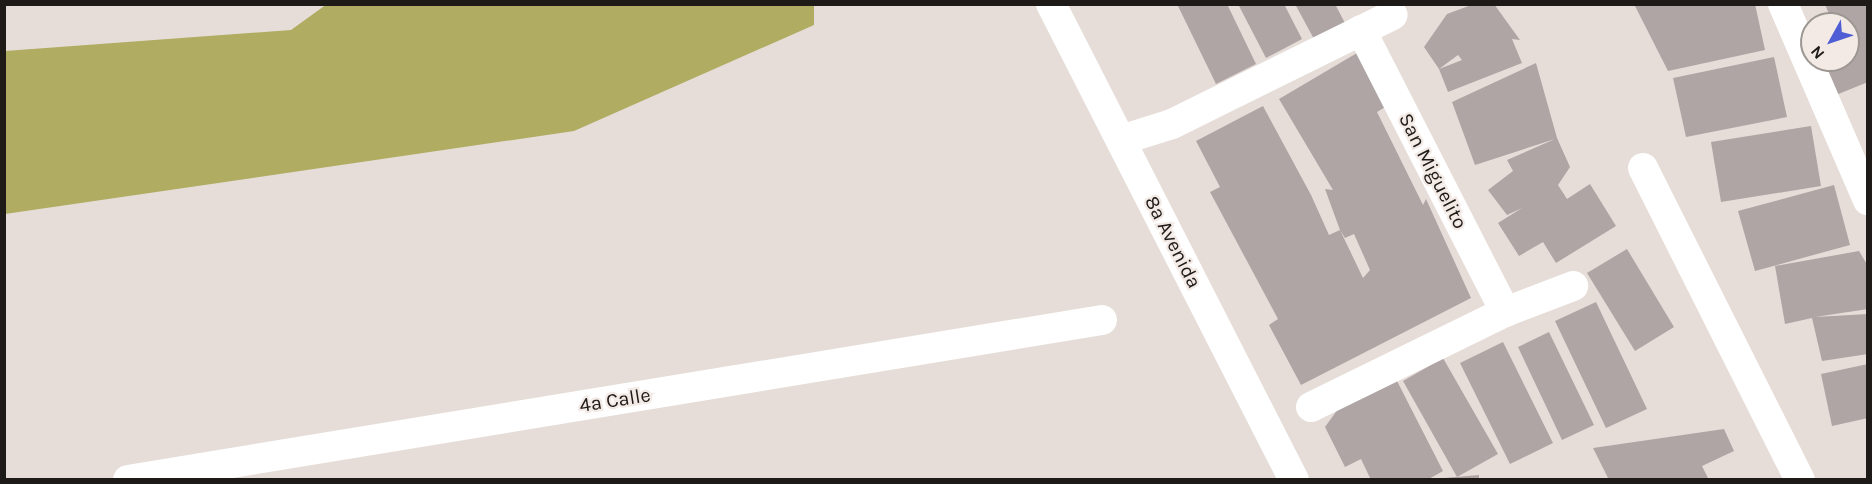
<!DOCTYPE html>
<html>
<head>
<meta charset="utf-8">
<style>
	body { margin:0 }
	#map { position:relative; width:1872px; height:484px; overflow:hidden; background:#e6ddd8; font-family:Karla,sans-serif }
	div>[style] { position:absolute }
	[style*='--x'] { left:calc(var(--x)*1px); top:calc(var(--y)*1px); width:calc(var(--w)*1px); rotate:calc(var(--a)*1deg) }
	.forest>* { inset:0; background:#b0ac61 }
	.building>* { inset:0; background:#afa5a4 }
	.street>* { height:30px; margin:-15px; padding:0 15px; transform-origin:15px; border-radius:15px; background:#fff }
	span { translate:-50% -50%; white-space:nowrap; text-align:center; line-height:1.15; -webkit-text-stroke:4.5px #f3eae5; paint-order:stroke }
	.street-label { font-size:20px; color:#1d1a18 }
	.frame { position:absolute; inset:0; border:6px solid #1d1a18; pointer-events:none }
	.north { position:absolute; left:1800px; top:12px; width:60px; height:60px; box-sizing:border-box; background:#f3eae5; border:2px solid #9d9793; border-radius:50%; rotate:230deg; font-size:16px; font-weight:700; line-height:24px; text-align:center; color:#1d1a18 }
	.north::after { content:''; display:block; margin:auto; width:21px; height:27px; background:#4f5ed4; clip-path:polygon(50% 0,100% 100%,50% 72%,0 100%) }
</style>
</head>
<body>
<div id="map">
	<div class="forest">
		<i style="clip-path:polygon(327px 4px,814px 4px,814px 25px,574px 131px,5px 214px,5px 51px,291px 30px)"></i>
	</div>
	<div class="building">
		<i style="clip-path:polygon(1177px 4px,1227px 4px,1256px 64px,1216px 84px)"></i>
		<i style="clip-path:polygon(1238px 4px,1284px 4px,1302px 39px,1266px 58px)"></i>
		<i style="clip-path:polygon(1295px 4px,1335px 4px,1345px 23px,1314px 39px)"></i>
		<i style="clip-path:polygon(1474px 4px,1494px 4px,1520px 40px,1512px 39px,1522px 63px,1448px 92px,1439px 69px,1462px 60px,1458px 55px,1439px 69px,1424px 47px,1447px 14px)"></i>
		<i style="clip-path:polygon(1634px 4px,1755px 4px,1765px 50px,1668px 71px)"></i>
		<i style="clip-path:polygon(1825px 4px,1868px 4px,1868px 82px,1836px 95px,1822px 60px,1848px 60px,1848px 24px,1833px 24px)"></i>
		<i style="clip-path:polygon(1357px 53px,1387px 106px,1377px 112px,1423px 205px,1426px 199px,1471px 298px,1301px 385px,1269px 325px,1278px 319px,1210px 192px,1220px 187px,1196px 141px,1263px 106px,1311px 195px,1329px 235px,1340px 230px,1363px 278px,1370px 270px,1354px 234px,1345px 238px,1340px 230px,1325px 189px,1333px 190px,1279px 99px)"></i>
		<i style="clip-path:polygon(1774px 57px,1787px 117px,1686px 137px,1673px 78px)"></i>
		<i style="clip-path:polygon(1536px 63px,1557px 138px,1570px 167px,1558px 185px,1567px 199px,1590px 184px,1616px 226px,1556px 263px,1543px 242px,1519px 256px,1498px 223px,1522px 208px,1507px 215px,1488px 190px,1513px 171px,1507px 160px,1555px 139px,1475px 165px,1452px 102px)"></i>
		<i style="clip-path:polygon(1811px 126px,1821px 186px,1721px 202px,1711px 142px)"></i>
		<i style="clip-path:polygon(1834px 185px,1850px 245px,1755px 271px,1738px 211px)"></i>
		<i style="clip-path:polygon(1627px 249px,1674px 327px,1635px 351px,1587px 273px)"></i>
		<i style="clip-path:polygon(1859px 251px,1868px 266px,1868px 309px,1815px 317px,1868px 314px,1868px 354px,1822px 361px,1812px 318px,1785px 324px,1775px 266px)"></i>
		<i style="clip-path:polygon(1596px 302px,1647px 409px,1606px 428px,1555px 321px)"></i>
		<i style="clip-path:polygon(1549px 332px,1594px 425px,1562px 440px,1518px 347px)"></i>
		<i style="clip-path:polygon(1503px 342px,1553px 443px,1510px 464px,1460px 363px)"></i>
		<i style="clip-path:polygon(1443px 358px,1498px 454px,1457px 477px,1403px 381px)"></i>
		<i style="clip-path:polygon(1868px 364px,1868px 418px,1832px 426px,1821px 374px)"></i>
		<i style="clip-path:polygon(1396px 379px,1443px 471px,1427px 480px,1371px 480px,1361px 459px,1345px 467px,1325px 427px,1338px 409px)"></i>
		<i style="clip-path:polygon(1724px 429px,1734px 451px,1702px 466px,1709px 480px,1609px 480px,1593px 448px)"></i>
		<i style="clip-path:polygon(1479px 475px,1479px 480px,1444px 480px,1444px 478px)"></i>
	</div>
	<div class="street">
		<i style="--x:1051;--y:4;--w:534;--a:62.96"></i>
		<i style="--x:1783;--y:4;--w:214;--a:66.6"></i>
		<i style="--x:1361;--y:30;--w:317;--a:62.9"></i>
		<i style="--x:1121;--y:140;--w:53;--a:-17.4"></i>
		<i style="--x:1172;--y:124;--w:246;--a:-26.3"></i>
		<i style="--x:1643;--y:168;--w:349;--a:63.3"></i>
		<i style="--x:1311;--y:407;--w:216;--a:-26.1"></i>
		<i style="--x:1505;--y:312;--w:73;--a:-20.9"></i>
		<i style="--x:128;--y:480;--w:987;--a:-9.33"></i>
	</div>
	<div class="street-label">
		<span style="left:1433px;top:171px;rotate:63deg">San Miguelito</span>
		<span style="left:1173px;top:242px;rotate:63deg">8a Avenida</span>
		<span style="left:615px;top:400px;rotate:-9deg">4a Calle</span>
	</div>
	<div class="frame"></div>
	<div class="north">N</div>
</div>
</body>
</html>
